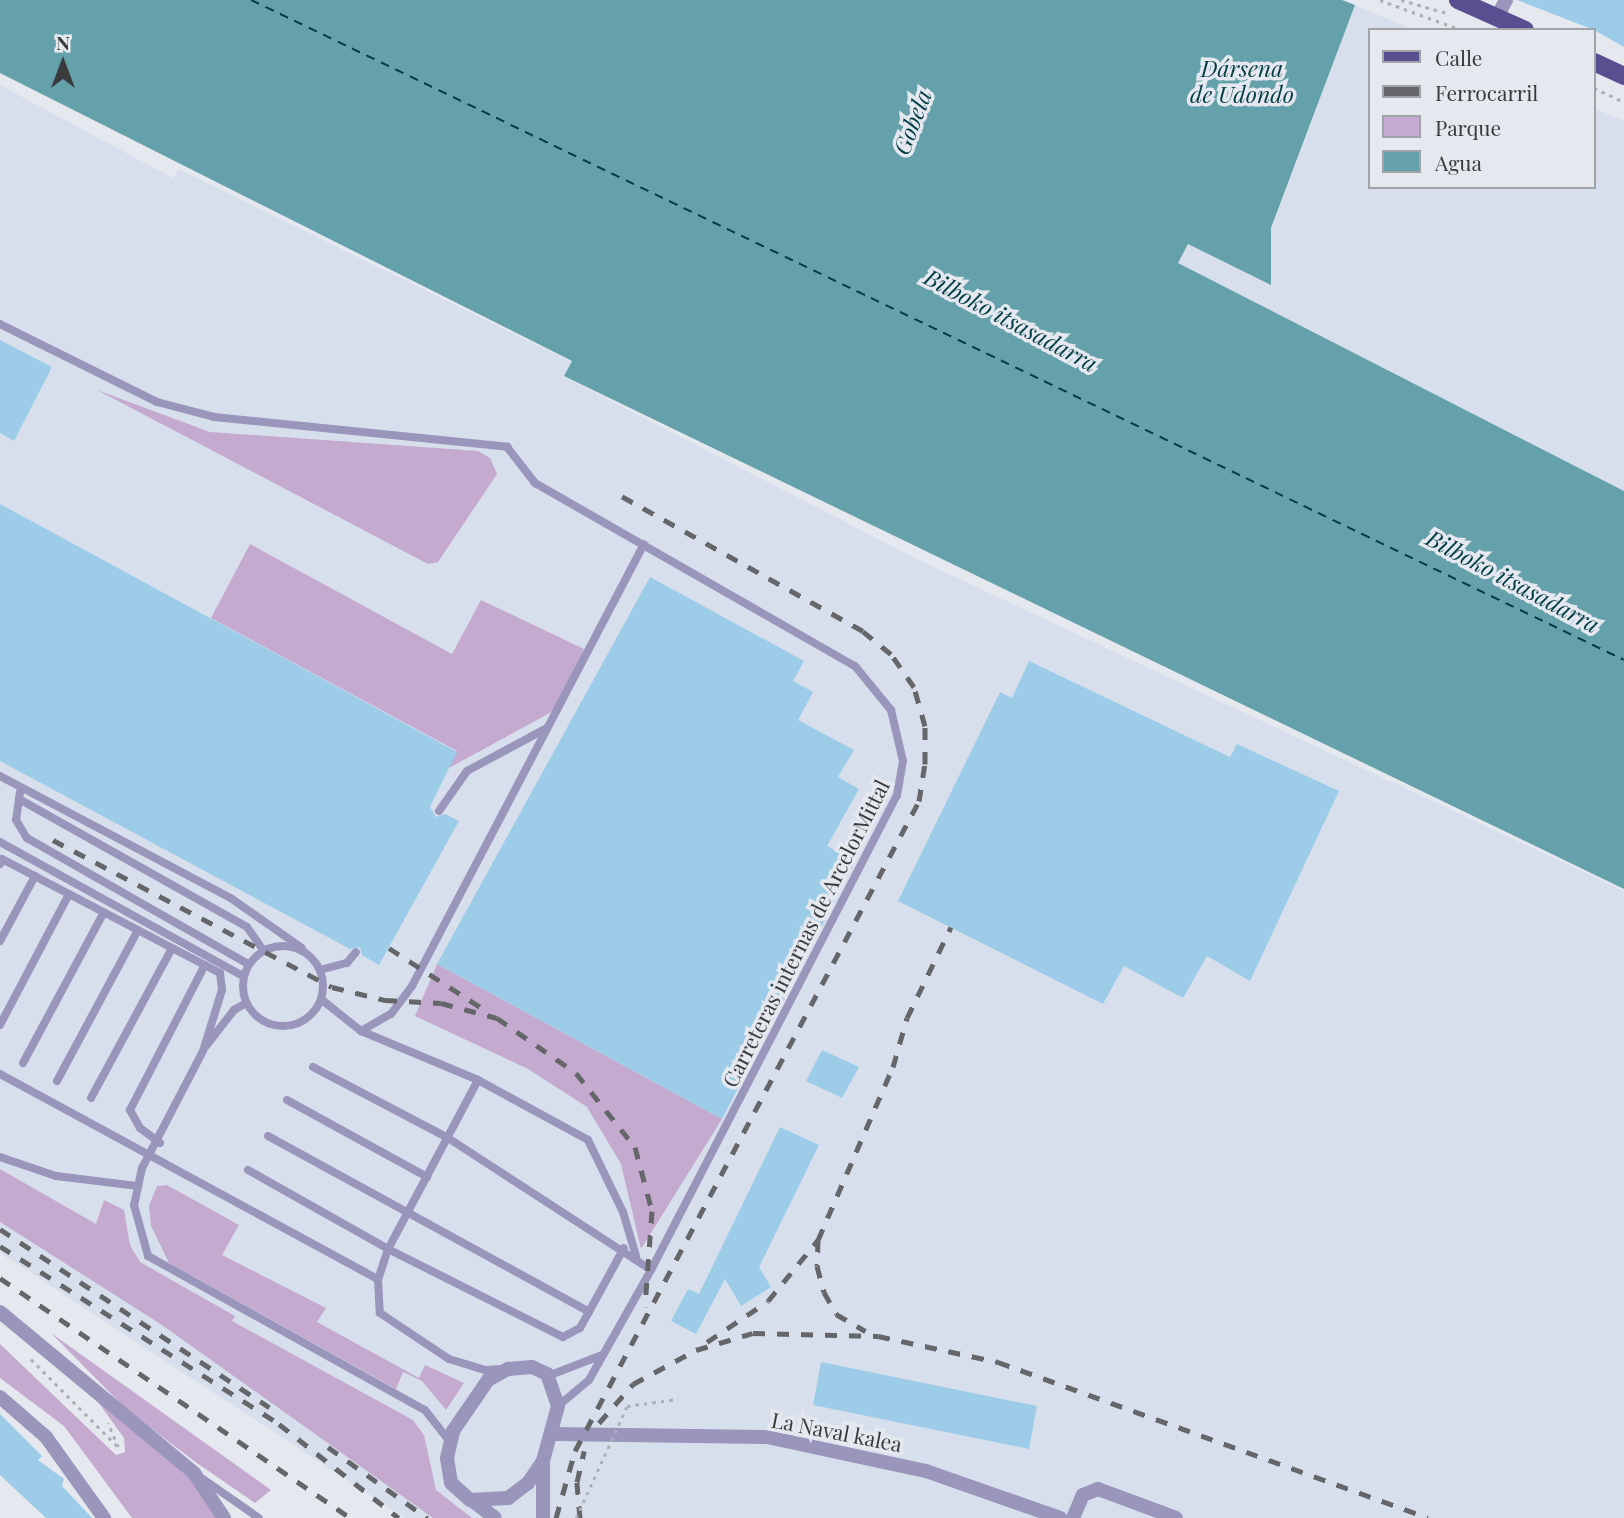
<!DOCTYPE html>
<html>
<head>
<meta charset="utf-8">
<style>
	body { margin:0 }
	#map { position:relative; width:1624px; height:1518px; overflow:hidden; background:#e5e9ef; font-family:"Playfair Display",serif }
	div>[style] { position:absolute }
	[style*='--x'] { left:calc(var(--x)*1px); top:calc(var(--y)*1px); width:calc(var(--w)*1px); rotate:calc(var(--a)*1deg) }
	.built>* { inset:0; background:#d8dfec }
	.green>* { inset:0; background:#c5aacf }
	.water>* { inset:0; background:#65a1aa }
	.ferry>* { height:2px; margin-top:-1px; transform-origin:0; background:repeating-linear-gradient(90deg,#023e45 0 9px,transparent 0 16px) }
	.building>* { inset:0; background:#9ccce8 }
	.path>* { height:2.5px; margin-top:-1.25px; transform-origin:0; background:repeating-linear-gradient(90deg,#adb0b5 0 3.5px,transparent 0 8.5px) }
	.service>* { height:8px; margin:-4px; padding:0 4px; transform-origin:4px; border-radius:4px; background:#9995bb }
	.service>.ring { margin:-4px; padding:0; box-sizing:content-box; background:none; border:8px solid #9995bb; border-radius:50% }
	.minor>* { height:14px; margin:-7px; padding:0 7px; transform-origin:7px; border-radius:7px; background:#9995bb }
	.tertiary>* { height:14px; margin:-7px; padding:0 7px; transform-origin:7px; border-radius:7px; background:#9995bb }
	.primary>* { height:18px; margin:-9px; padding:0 9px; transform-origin:9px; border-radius:9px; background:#594e90 }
	.rail>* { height:5px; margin-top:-2.5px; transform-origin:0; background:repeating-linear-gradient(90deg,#646669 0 12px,transparent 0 24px) }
	.path-bridge>* { height:2.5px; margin-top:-1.25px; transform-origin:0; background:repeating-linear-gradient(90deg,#adb0b5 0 3.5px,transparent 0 8.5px) }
	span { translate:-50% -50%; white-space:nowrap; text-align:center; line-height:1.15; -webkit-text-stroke:7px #e5e9ef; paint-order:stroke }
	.street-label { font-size:21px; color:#393b3d }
	.water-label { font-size:23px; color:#023e45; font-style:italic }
	.legend { position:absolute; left:1368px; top:28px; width:228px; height:161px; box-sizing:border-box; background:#e5e9ef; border:2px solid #a0a3a8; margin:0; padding:9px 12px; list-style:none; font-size:21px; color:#393b3d }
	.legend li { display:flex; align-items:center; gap:14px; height:35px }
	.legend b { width:35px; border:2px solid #a0a3a8 }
	.north { position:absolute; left:28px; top:28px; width:70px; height:70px; -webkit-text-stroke:5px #e5e9ef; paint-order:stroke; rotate:0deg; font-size:19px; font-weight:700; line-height:28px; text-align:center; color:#393b3d }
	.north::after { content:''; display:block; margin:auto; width:24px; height:32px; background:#393b3d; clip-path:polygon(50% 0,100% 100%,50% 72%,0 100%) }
</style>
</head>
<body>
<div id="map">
	<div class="built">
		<i style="clip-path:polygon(1355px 5px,1414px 30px,1370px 30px,1370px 187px,1594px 187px,1594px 108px,1624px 121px,1624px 491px,1178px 263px,1188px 243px,1271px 284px,1271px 230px)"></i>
		<i style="clip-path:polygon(0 85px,173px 178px,179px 169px,571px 362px,565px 377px,915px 558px,1624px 891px,1624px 1518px,405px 1518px,0 1253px)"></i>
	</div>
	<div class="green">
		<i style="clip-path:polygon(97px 390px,210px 432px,478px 451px,490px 458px,497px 474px,438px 562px,428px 564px)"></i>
		<i style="clip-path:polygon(250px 544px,452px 654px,481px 600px,584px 649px,557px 709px,449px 768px,457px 751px,211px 618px)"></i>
		<i style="clip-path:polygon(437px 964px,722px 1119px,641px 1249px,621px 1164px,587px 1107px,528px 1069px,415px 1016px)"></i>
		<i style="clip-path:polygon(0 1169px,96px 1224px,104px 1200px,124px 1210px,130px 1245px,140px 1262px,235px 1316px,232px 1321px,413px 1420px,424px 1435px,436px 1490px,472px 1518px,433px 1518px,162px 1325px,0 1222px)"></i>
		<i style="clip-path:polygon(167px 1185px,239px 1225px,222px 1255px,326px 1308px,317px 1322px,419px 1378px,425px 1365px,464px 1383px,446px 1410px,422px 1381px,403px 1372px,396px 1389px,169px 1263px,151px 1226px,149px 1206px,157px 1186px)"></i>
		<i style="clip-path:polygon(51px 1333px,271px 1490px,255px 1503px,194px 1461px,126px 1409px)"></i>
		<i style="clip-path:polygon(0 1344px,116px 1455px,125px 1452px,124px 1438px,96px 1399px,189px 1478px,218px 1518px,132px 1518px,64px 1426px,0 1378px)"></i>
	</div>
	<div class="water">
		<i style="clip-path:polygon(0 0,1342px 0,1355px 5px,1271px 228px,1271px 285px,1188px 244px,1178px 263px,1624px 491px,1624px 889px,564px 376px,572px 361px,0 73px)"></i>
	</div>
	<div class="ferry">
		<i style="--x:251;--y:0;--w:1523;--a:25.67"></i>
	</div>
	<div class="building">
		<i style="clip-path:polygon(1517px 0,1624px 0,1624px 47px,1594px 30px)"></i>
		<i style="clip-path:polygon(0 340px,52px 367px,14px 441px,0 433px)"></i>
		<i style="clip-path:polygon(0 504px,457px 752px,430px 807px,436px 817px,445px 814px,459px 821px,379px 965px,362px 955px,360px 947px,350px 949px,0 761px)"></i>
		<i style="clip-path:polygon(650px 577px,804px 661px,793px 681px,813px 692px,798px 720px,854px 750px,838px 777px,859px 789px,827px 846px,855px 862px,722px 1119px,437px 964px)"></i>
		<i style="clip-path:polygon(1029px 661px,1230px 757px,1237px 744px,1339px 791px,1250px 981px,1207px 956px,1183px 998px,1124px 966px,1103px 1004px,898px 901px,1000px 692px,1012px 698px)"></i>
		<i style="clip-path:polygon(822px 1050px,859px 1067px,842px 1098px,806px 1081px)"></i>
		<i style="clip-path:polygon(780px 1127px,819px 1145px,759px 1267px,771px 1287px,741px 1306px,725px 1279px,696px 1334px,671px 1321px,688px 1289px,699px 1294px)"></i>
		<i style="clip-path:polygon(821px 1362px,1037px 1406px,1029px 1449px,813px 1405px)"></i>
		<i style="clip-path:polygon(0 1414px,42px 1456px,38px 1460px,64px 1479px,62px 1486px,92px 1518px,46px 1518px,0 1475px)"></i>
	</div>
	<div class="path">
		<i style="--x:1380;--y:0;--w:87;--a:20.1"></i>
		<i style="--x:1401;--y:0;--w:48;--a:15.8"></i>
		<i style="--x:1594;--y:88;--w:33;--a:25"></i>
		<i style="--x:31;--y:1359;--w:124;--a:45.3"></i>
		<i style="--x:118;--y:1447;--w:26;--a:-113"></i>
		<i style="--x:627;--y:1406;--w:51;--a:-7.8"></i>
	</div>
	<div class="service">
		<i style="--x:0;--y:324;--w:175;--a:26.4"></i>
		<i style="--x:157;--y:402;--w:59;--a:14.7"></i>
		<i style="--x:214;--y:417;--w:295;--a:5.8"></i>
		<i style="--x:507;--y:447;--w:46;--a:52.1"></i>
		<i style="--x:535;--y:483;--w:369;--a:29.8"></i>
		<i style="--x:855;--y:666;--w:57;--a:50.7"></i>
		<i style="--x:891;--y:710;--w:52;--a:76.8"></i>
		<i style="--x:903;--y:761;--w:35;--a:100"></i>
		<i style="--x:897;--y:795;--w:535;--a:117.38"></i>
		<i style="--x:651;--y:1270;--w:126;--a:119.4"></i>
		<i style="--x:589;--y:1380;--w:40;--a:140"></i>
		<i style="--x:0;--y:776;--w:263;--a:27.9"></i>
		<i style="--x:232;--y:899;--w:85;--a:35"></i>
		<i style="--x:20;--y:792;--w:28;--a:98"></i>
		<i style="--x:16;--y:820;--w:21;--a:59"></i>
		<i style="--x:27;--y:838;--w:254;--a:29.7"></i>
		<i style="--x:19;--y:799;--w:261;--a:29.3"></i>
		<i style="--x:247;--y:927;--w:28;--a:55"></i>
		<i style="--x:439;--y:811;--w:49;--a:-55"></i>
		<i style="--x:467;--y:771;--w:91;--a:-28.3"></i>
		<i style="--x:0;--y:842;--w:277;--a:28.9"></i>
		<i style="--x:0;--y:864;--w:5;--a:-68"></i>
		<i style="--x:2;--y:859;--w:246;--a:27.6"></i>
		<i style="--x:220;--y:973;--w:17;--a:83"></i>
		<i style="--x:222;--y:990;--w:64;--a:107.3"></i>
		<i style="--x:203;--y:1051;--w:132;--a:117.5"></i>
		<i style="--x:142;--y:1168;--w:38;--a:102"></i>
		<i style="--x:134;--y:1205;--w:53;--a:74.6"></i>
		<i style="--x:148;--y:1256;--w:317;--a:29.1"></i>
		<i style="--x:425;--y:1410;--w:41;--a:52"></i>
		<i style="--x:0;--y:941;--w:74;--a:-61.7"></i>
		<i class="ring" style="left:243px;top:946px;width:72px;height:72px"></i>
		<i style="--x:320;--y:970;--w:28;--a:-15"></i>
		<i style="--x:347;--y:963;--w:14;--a:-51"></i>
		<i style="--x:322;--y:1000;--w:50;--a:38.5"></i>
		<i style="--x:361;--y:1031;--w:127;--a:22.7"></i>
		<i style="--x:478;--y:1080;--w:191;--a:118"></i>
		<i style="--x:388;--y:1249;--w:32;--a:108"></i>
		<i style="--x:378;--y:1279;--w:34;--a:87"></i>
		<i style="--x:380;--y:1313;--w:83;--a:33.7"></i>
		<i style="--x:449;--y:1359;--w:38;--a:17"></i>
		<i style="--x:485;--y:1370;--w:16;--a:-4"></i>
		<i style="--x:0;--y:1025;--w:148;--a:-62.2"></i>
		<i style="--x:361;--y:1031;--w:34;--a:-30"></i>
		<i style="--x:391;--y:1014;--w:35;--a:-53"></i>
		<i style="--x:412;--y:986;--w:499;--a:-62.3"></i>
		<i style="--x:206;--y:1046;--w:46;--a:-52.1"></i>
		<i style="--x:234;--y:1010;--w:14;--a:-30"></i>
		<i style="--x:23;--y:1063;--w:171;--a:-61.8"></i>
		<i style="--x:313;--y:1067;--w:153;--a:27.7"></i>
		<i style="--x:448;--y:1138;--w:242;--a:33"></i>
		<i style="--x:0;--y:1074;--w:430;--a:28.5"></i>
		<i style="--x:478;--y:1080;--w:125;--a:28.6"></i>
		<i style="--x:588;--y:1140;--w:80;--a:64.1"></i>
		<i style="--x:623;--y:1212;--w:46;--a:73.5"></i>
		<i style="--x:57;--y:1081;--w:171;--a:-61.8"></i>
		<i style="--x:91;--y:1098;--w:170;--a:-61.6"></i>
		<i style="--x:287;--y:1100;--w:160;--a:28.8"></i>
		<i style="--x:268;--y:1136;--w:366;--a:28.7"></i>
		<i style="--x:160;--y:1143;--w:25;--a:-143"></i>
		<i style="--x:140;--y:1128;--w:21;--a:-119"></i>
		<i style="--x:130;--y:1110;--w:163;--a:-62.7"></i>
		<i style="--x:0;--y:1157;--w:59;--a:18.7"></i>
		<i style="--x:56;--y:1176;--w:83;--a:7"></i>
		<i style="--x:248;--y:1170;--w:161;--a:29.4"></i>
		<i style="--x:388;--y:1249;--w:196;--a:26.7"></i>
		<i style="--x:563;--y:1337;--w:19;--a:-28"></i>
		<i style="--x:580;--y:1328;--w:91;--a:-61.2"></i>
		<i style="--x:548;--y:1376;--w:58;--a:-21.3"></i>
		<i style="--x:203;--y:1479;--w:68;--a:34.9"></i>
	</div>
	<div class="minor">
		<i style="--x:1497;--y:17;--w:19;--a:-62"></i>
		<i style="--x:0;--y:1312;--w:252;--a:39.7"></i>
		<i style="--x:194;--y:1473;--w:54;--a:56.3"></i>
		<i style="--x:532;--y:1367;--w:17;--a:25"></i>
		<i style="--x:547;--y:1374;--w:34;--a:71"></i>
		<i style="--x:558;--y:1406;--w:57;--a:105.3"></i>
		<i style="--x:543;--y:1461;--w:27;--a:124"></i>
		<i style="--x:528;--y:1483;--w:25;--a:143"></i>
		<i style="--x:508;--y:1498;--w:38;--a:177"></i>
		<i style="--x:470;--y:1500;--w:25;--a:-138"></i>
		<i style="--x:451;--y:1483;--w:25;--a:-99"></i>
		<i style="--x:447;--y:1458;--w:28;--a:-77"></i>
		<i style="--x:453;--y:1431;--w:62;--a:-55.5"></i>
		<i style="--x:488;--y:1380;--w:23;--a:-29"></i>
		<i style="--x:508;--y:1369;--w:24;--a:-5"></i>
		<i style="--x:555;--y:1434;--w:212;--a:0.8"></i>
		<i style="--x:767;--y:1437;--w:163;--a:12.1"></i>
		<i style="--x:926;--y:1471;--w:142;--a:19.3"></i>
		<i style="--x:543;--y:1464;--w:54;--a:90"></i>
		<i style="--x:474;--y:1502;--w:26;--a:37"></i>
		<i style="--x:1073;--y:1518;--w:25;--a:-67"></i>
		<i style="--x:1083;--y:1495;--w:16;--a:-22"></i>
		<i style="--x:1098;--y:1489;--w:83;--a:20.4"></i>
	</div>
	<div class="tertiary">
		<i style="--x:0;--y:1397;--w:61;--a:41"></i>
		<i style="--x:46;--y:1437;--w:100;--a:54.4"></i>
	</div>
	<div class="primary">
		<i style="--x:1458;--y:0;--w:73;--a:24.1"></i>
		<i style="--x:1594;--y:62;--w:33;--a:25"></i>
	</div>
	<div class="rail">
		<i style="--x:53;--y:840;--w:315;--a:27.8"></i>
		<i style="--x:332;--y:987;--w:55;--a:13.8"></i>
		<i style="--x:385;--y:1000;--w:56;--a:3.1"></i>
		<i style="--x:441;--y:1003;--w:58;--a:15"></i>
		<i style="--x:497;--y:1018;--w:96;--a:34.8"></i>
		<i style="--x:576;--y:1073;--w:95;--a:51.4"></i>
		<i style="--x:635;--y:1147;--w:66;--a:75.1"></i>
		<i style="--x:652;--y:1211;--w:96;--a:94.2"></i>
		<i style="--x:389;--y:948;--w:114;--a:32.9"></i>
		<i style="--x:0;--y:1229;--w:323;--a:33.5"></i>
		<i style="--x:818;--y:1240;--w:26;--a:92"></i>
		<i style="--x:817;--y:1266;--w:27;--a:75"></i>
		<i style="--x:824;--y:1292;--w:25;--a:61"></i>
		<i style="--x:836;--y:1314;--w:34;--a:30"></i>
		<i style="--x:0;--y:1246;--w:331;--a:32.5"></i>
		<i style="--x:279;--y:1424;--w:152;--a:38.1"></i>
		<i style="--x:0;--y:1278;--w:425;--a:34.4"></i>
		<i style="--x:707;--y:1342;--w:73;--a:-33.9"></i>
		<i style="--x:768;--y:1301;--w:79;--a:-50.7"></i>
		<i style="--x:818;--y:1240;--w:189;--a:-66.6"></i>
		<i style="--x:893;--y:1067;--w:51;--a:-74.1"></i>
		<i style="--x:907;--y:1018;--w:101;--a:-64.2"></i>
		<i style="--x:599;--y:1423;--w:52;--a:-48.9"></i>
		<i style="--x:633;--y:1384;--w:72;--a:-28.4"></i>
		<i style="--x:696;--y:1350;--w:59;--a:-16.6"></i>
		<i style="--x:753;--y:1333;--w:125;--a:1.4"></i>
		<i style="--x:878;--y:1336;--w:123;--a:12.2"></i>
		<i style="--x:998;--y:1362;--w:457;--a:19.9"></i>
		<i style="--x:328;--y:1447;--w:122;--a:35.6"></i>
		<i style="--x:556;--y:1518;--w:70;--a:-74.2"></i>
		<i style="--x:575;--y:1451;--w:735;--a:-62.11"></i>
		<i style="--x:919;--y:801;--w:37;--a:-81"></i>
		<i style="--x:925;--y:764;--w:38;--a:-90"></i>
		<i style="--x:925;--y:726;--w:41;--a:-105.8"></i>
		<i style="--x:914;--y:687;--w:40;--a:-124.9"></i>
		<i style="--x:891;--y:654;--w:36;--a:-141"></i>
		<i style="--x:863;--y:631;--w:287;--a:-150.8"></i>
		<i style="--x:580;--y:1518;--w:36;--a:-95"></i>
		<i style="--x:577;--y:1482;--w:32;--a:-77"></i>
	</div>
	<div class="path-bridge">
		<i style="--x:576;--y:1518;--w:123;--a:-65.5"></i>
	</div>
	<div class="street-label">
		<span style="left:805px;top:933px;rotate:-63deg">Carreteras internas de ArcelorMittal</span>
		<span style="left:837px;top:1431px;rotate:11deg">La Naval kalea</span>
	</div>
	<div class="water-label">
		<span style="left:1242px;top:81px">Dársena<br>de Udondo</span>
		<span style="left:912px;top:122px;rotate:-69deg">Gobela</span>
		<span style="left:1011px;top:320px;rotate:28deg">Bilboko itsasadarra</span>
		<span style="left:1513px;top:581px;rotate:28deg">Bilboko itsasadarra</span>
	</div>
	<ul class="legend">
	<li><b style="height:9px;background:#594e90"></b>Calle</li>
	<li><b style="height:9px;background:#646669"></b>Ferrocarril</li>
	<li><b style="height:19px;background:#c5aacf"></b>Parque</li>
	<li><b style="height:19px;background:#65a1aa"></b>Agua</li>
	</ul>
	<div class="north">N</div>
</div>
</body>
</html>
